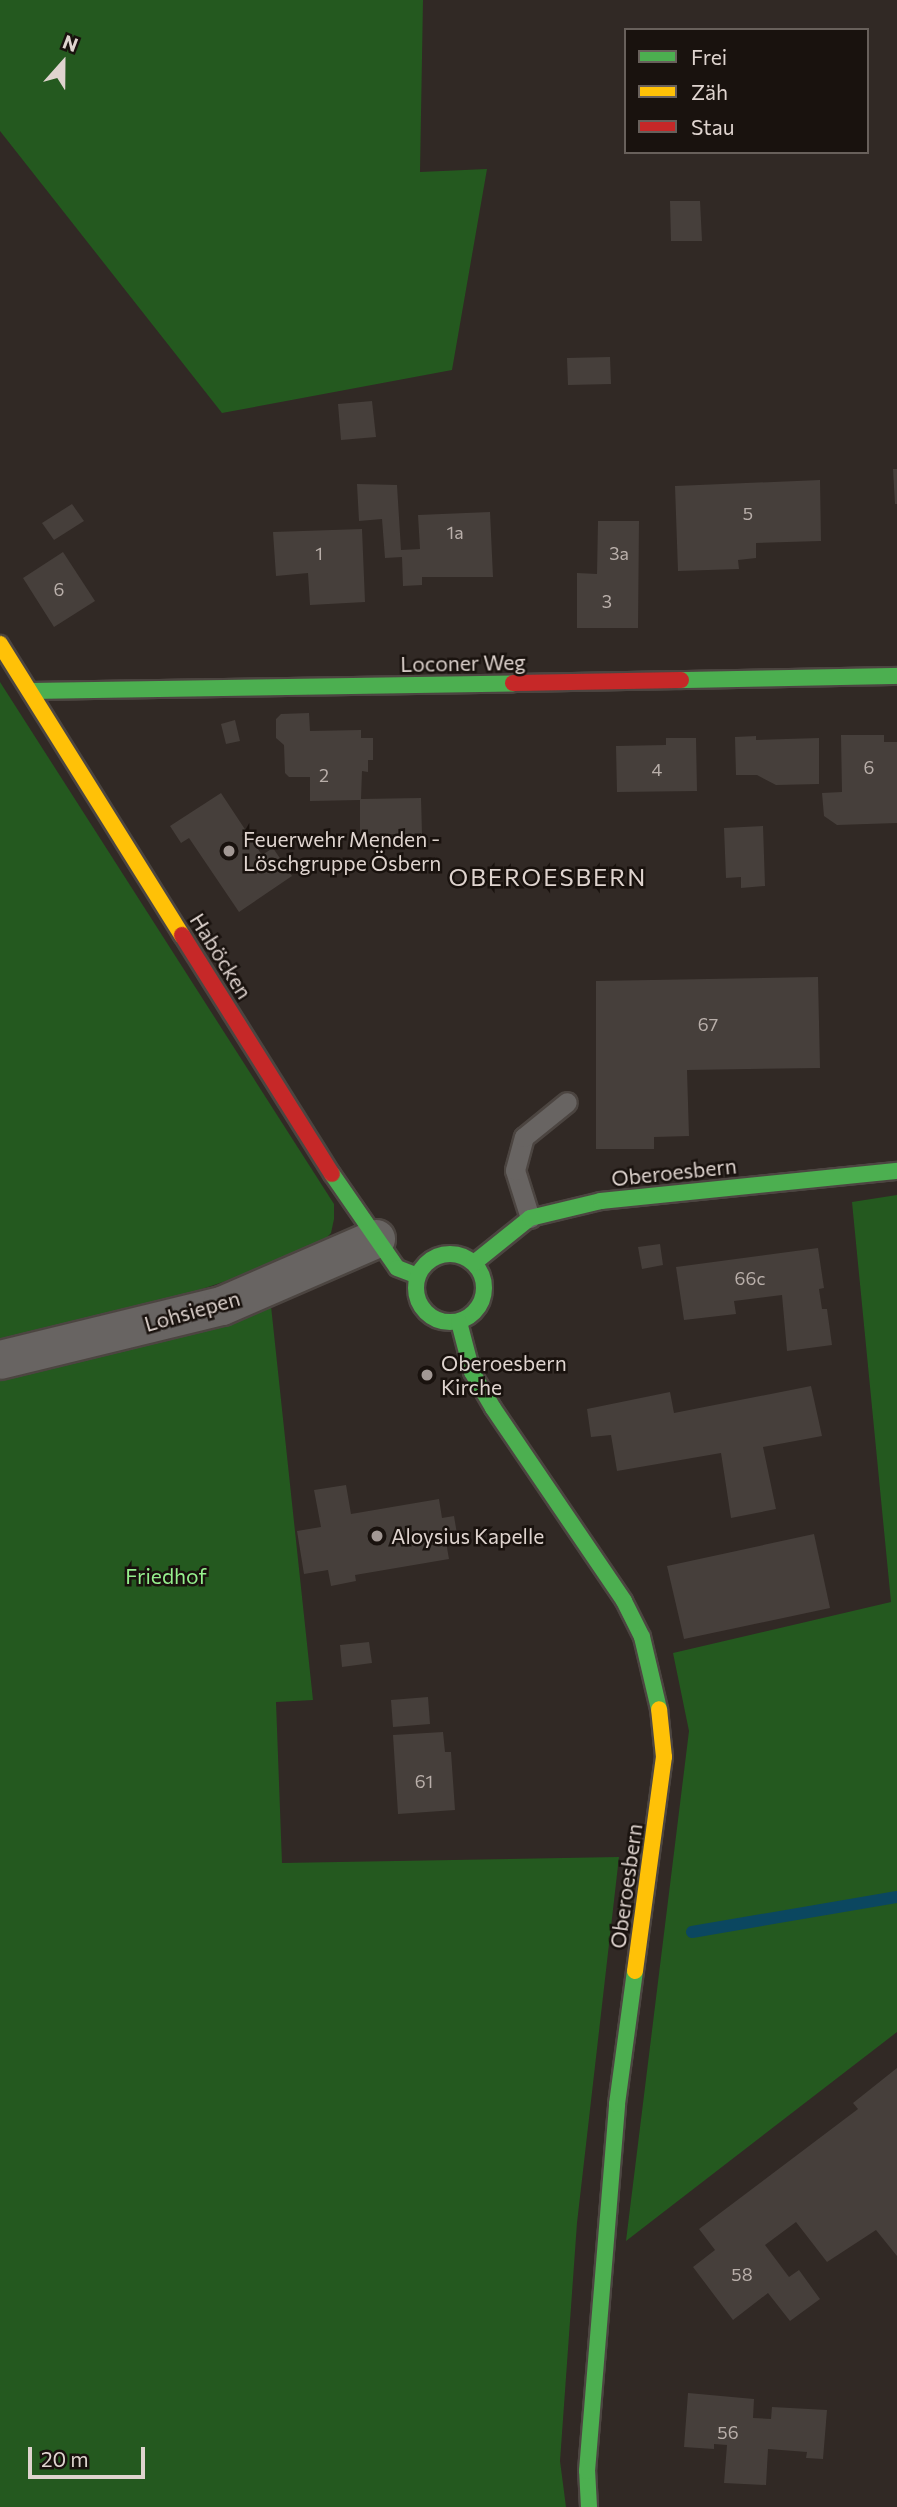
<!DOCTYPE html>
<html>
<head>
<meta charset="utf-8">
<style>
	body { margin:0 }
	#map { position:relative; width:897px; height:2507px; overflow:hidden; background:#312925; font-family:Commissioner,sans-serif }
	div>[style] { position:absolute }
	.green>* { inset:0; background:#24591f }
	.stream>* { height:12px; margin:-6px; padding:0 6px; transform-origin:6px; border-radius:6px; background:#0b4760 }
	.building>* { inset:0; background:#463f3b }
	.roads { filter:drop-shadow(2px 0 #4c4541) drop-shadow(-2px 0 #4c4541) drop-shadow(0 2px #4c4541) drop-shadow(0 -2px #4c4541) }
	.lane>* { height:19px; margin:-9.5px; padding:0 9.5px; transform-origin:9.5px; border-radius:9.5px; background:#686462 }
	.street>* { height:38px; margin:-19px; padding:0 19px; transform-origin:19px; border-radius:19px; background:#686462 }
	.fast>* { height:16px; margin:-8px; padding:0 8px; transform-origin:8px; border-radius:8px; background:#4caf50 }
	.fast>.ring { margin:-8px; padding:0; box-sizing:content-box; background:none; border:16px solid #4caf50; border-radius:50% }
	.slow>* { height:16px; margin:-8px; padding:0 8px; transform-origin:8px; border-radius:8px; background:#ffc107 }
	.jam>* { height:16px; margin:-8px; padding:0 8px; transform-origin:8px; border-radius:8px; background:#c62828 }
	.dots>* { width:19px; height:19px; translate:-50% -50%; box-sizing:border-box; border:4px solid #19120e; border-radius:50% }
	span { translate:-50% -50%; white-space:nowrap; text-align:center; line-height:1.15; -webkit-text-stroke:5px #19120e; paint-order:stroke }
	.number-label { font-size:18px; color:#b9afaa }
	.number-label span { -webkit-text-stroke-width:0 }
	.street-label { font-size:21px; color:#dfd4cf }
	.poi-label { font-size:21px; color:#dfd4cf }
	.left { translate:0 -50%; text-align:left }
	.park-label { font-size:21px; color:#95f08d }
	.quarter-label { font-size:24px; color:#dfd4cf; letter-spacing:2px }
	.legend { position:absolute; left:624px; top:28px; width:245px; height:126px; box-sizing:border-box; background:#19120e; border:2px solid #68605b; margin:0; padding:9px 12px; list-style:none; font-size:21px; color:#dfd4cf }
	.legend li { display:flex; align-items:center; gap:14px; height:35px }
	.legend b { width:35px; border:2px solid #68605b }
	.north { position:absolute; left:28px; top:28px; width:70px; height:70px; -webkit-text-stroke:5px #19120e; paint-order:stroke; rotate:21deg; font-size:19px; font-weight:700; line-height:28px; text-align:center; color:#dfd4cf }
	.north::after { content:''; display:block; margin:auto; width:24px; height:32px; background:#dfd4cf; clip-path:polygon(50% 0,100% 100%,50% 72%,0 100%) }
	.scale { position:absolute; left:28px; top:2447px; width:117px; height:32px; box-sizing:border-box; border:4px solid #dfd4cf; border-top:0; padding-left:9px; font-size:21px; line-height:24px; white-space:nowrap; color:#dfd4cf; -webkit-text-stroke:5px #19120e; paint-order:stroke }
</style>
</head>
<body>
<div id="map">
	<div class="green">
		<i style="clip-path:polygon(0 0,423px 0,420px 172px,487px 169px,452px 370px,222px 413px,0 131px)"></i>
		<i style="clip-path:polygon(0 682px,334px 1204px,334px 1219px,331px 1233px,313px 1252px,181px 1296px,0 1343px)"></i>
		<i style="clip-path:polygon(897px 1195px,897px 2032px,626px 2241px,689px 1731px,673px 1653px,891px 1602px,852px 1202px)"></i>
		<i style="clip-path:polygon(271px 1306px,313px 1700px,276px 1702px,282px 1863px,619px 1857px,577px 2223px,560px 2461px,566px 2507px,0 2507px,0 1373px)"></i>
	</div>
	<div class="stream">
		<i style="left:692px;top:1932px;width:208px;rotate:-9.7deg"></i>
	</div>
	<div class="building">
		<i style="clip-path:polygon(670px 201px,700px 201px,702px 241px,671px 241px)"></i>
		<i style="clip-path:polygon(610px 357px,611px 384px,568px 385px,567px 358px)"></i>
		<i style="clip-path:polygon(372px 401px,376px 437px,341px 440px,338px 404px)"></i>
		<i style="clip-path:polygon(893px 469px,897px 469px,897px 504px,895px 504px)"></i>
		<i style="clip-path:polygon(820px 480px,821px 541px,756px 543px,756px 558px,738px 560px,739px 569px,678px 571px,675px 486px)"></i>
		<i style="clip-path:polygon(357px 484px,397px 485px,401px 550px,420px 549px,418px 515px,490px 512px,493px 577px,422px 577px,422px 585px,403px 586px,402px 557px,385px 558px,382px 519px,359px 521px)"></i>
		<i style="clip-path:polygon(72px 504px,84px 521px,54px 540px,42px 523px)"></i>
		<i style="clip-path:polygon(598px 521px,639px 521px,638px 628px,577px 628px,577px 573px,597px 574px)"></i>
		<i style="clip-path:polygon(362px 529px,365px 602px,310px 605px,308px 573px,276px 576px,273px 532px)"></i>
		<i style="clip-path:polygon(63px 552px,95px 601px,54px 627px,23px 578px)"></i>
		<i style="clip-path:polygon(309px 713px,310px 731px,361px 730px,361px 738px,373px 738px,373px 760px,368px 760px,368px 772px,362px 771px,361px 799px,421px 798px,422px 834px,360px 834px,360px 800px,310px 801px,310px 777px,289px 777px,285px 773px,284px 745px,276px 738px,276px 719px,281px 714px)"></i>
		<i style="clip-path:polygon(235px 720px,240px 741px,226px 744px,221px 724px)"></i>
		<i style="clip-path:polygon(841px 735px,884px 735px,884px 742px,897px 742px,897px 823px,837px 825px,824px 816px,822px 793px,842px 792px)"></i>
		<i style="clip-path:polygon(756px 736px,756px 740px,819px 738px,819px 784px,776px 785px,757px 775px,736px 775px,735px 737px)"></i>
		<i style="clip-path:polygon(666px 738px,696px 738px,697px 791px,617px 792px,616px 746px,666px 745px)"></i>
		<i style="clip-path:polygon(221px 793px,262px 855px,273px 848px,292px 876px,239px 912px,189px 838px,181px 843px,170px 826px)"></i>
		<i style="clip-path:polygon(763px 826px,765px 886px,741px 888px,741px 877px,726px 878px,724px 828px)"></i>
		<i style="clip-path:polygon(818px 977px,820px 1068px,687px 1070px,689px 1136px,654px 1137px,654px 1149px,596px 1149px,596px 981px)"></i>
		<i style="clip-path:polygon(660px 1244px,663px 1265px,642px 1269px,638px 1247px)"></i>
		<i style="clip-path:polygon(818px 1248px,824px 1288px,819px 1289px,822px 1309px,827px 1309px,832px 1345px,787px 1351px,782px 1295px,734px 1301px,736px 1314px,684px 1320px,676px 1267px)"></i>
		<i style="clip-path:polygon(811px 1386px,822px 1436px,763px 1447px,776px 1509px,731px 1518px,721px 1453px,617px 1471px,611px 1435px,591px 1437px,587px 1409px,670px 1392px,674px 1413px)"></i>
		<i style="clip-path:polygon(346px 1485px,351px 1514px,439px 1499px,442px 1518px,454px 1516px,458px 1540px,446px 1542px,449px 1559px,355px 1575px,356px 1581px,331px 1586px,328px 1570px,304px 1574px,297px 1531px,321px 1527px,314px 1490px)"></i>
		<i style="clip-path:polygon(814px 1534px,830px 1608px,684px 1639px,667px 1566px)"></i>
		<i style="clip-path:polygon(369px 1642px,372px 1663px,342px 1667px,340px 1645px)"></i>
		<i style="clip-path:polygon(428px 1697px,430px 1724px,393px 1727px,391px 1700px)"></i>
		<i style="clip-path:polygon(443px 1732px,445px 1752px,451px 1752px,455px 1810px,398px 1814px,393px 1735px)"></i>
		<i style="clip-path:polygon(897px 2068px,897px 2256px,876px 2230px,827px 2262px,796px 2222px,765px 2245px,789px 2277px,799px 2270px,820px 2299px,790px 2321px,768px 2293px,733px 2320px,693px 2267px,715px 2250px,699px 2229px,858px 2109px,853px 2103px)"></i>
		<i style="clip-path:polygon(688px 2393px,754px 2399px,753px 2418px,771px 2419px,772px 2407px,827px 2410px,823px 2459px,806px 2458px,807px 2452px,768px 2449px,766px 2485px,724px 2483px,727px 2445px,714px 2444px,714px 2449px,684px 2447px)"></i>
	</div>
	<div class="roads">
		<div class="lane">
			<i style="left:530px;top:1218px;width:50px;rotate:-107.4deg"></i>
			<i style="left:515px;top:1170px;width:34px;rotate:-75deg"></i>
			<i style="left:524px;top:1137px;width:55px;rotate:-39.1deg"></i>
		</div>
		<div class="street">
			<i style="left:0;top:1360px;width:228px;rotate:-13.7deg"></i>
			<i style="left:222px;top:1306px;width:168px;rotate:-23.5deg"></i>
		</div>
		<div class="fast">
			<i style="left:681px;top:680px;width:216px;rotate:-1.1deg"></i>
			<i style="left:30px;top:691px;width:483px;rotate:-0.9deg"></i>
			<i style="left:332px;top:1174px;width:114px;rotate:55.3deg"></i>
			<i style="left:397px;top:1268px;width:22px;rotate:21deg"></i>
			<i class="ring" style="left:416px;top:1254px;width:52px;height:52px"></i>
			<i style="left:474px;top:1263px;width:72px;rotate:-38.8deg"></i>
			<i style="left:530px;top:1218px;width:73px;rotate:-13.5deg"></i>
			<i style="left:601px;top:1201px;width:298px;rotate:-5.8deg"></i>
			<i style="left:459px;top:1322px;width:52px;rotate:75.4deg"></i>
			<i style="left:472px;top:1372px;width:42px;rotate:59.7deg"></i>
			<i style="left:493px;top:1408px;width:233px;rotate:55.8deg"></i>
			<i style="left:624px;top:1601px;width:40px;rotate:63.4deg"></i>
			<i style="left:642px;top:1637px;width:74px;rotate:76.7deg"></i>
			<i style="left:589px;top:2507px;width:36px;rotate:-93deg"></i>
			<i style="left:587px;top:2471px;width:368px;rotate:-85.3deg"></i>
			<i style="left:617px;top:2104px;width:134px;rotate:-82.3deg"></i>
		</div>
		<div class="slow">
			<i style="left:0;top:644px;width:343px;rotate:58deg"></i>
			<i style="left:635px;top:1971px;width:216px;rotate:-82.3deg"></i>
			<i style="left:664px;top:1757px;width:48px;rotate:-95.9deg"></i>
		</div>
		<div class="jam">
			<i style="left:513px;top:683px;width:168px;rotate:-1deg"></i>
			<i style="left:182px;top:935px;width:282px;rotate:57.9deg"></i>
		</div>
	</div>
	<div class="dots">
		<i style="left:229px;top:851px;background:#a29894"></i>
		<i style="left:427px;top:1375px;background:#a29894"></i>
		<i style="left:377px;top:1536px;background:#a29894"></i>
	</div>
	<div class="number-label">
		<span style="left:748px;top:513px">5</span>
		<span style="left:455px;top:532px">1a</span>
		<span style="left:319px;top:553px">1</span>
		<span style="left:619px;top:553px">3a</span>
		<span style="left:59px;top:589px">6</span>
		<span style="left:607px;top:601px">3</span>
		<span style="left:869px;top:767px">6</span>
		<span style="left:657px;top:769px">4</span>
		<span style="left:324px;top:775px">2</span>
		<span style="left:708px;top:1024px">67</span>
		<span style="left:750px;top:1278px">66c</span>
		<span style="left:424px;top:1781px">61</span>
		<span style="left:742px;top:2274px">58</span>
		<span style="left:728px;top:2432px">56</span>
	</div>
	<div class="street-label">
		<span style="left:463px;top:663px;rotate:-1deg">Loconer Weg</span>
		<span style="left:221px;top:956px;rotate:58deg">Haböcken</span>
		<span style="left:674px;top:1172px;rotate:-6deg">Oberoesbern</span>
		<span style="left:192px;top:1311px;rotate:-16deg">Lohsiepen</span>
		<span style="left:626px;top:1886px;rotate:-82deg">Oberoesbern</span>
	</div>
	<div class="poi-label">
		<span class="left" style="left:243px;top:851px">Feuerwehr Menden -<br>Löschgruppe Ösbern</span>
		<span class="left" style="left:441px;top:1375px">Oberoesbern<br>Kirche</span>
		<span class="left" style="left:391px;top:1536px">Aloysius Kapelle</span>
	</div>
	<div class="park-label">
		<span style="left:166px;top:1576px">Friedhof</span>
	</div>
	<div class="quarter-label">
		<span style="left:548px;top:877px">OBEROESBERN</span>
	</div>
	<ul class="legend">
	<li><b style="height:9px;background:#4caf50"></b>Frei</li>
	<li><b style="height:9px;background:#ffc107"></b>Zäh</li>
	<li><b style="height:9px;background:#c62828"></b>Stau</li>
	</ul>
	<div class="north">N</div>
	<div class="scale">20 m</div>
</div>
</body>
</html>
